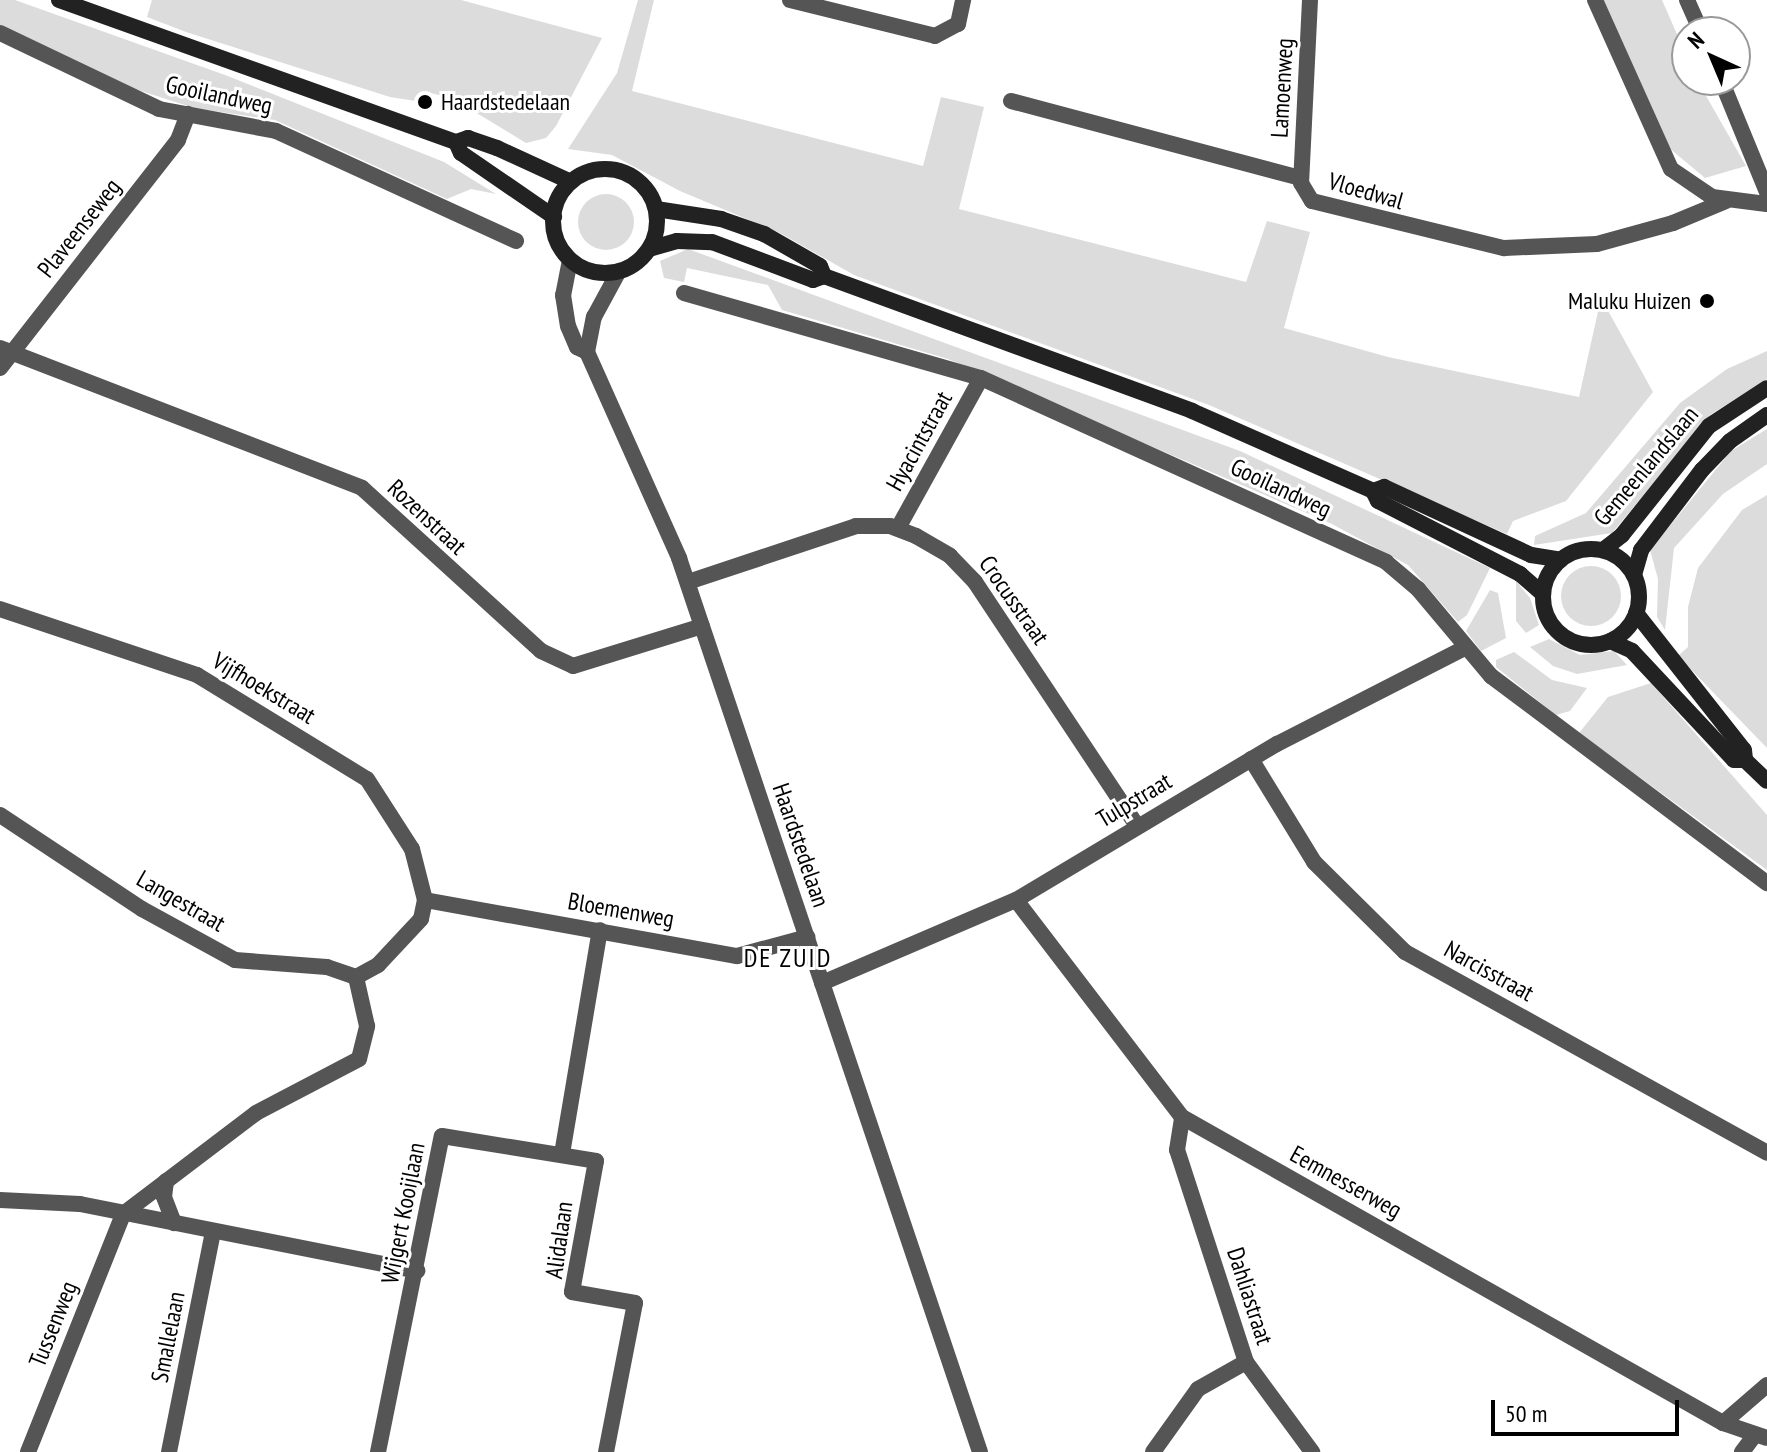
<!DOCTYPE html>
<html>
<head>
<meta charset="utf-8">
<style>
	body { margin:0 }
	#map { position:relative; width:1767px; height:1452px; overflow:hidden; background:#fff; font-family:"PT Sans Narrow",sans-serif }
	div>[style] { position:absolute }
	.green>* { inset:0; background:#dcdcdc }
	.round { border-radius:50% }
	.street>* { height:16px; margin:-8px; padding:0 8px; transform-origin:8px; border-radius:8px; background:#555 }
	.secondary>* { height:16px; margin:-8px; padding:0 8px; transform-origin:8px; border-radius:8px; background:#222 }
	.secondary>.ring { margin:-8px; padding:0; box-sizing:content-box; background:none; border:16px solid #222; border-radius:50% }
	.dots>* { width:22px; height:22px; translate:-50% -50%; box-sizing:border-box; border:4px solid #fff; border-radius:50% }
	span { translate:-50% -50%; white-space:nowrap; text-align:center; line-height:1.15; -webkit-text-stroke:6px #fff; paint-order:stroke }
	.street-label { font-size:24px; color:#000 }
	.poi-label { font-size:24px; color:#000 }
	.left { translate:0 -50%; text-align:left }
	.right { translate:-100% -50%; text-align:right }
	.neighbourhood-label { font-size:26px; color:#000; letter-spacing:2px }
	.north { position:absolute; left:1671px; top:16px; width:80px; height:80px; box-sizing:border-box; background:#fff; border:2px solid #999; border-radius:50%; rotate:316deg; font-size:22px; font-weight:700; line-height:32px; text-align:center; color:#000 }
	.north::after { content:''; display:block; margin:auto; width:28px; height:36px; background:#000; clip-path:polygon(50% 0,100% 100%,50% 72%,0 100%) }
	.scale { position:absolute; left:1491px; top:1400px; width:188px; height:36px; box-sizing:border-box; border:4px solid #000; border-top:0; padding-left:10px; font-size:24px; line-height:28px; white-space:nowrap; color:#000; -webkit-text-stroke:6px #fff; paint-order:stroke }
</style>
</head>
<body>
<div id="map">
	<div class="green">
		<i style="clip-path:polygon(0 0,15px 0,225px 75px,444px 162px,496px 194px,471px 189px,447px 199px,275px 120px,194px 108px,107px 80px,0 27px)"></i>
		<i style="clip-path:polygon(152px 0,461px 0,602px 38px,556px 126px,546px 138px,526px 143px,475px 112px,477px 104px,426px 92px,422px 102px,390px 97px,186px 32px,147px 17px)"></i>
		<i style="clip-path:polygon(638px 0,654px 0,632px 91px,923px 166px,941px 97px,984px 107px,959px 209px,1246px 282px,1267px 221px,1310px 232px,1284px 328px,1388px 357px,1579px 397px,1601px 298px,1653px 392px,1566px 501px,1513px 521px,1507px 534px,1209px 405px,854px 275px,780px 233px,680px 191px,612px 155px,568px 149px,617px 73px)"></i>
		<i style="clip-path:polygon(1603px 0,1662px 0,1687px 57px,1687px 80px,1697px 80px,1746px 166px,1705px 178px,1668px 147px)"></i>
		<i class="round" style="left:578px;top:194px;width:56px;height:56px"></i>
		<i style="clip-path:polygon(688px 249px,1240px 451px,1490px 568px,1467px 615px,1458px 622px,1408px 565px,1330px 523px,948px 359px,782px 310px,768px 285px,687px 268px,684px 282px,664px 278px,660px 261px)"></i>
		<i style="clip-path:polygon(1767px 351px,1767px 379px,1710px 415px,1612px 533px,1534px 545px,1535px 536px,1586px 513px,1680px 403px,1727px 369px)"></i>
		<i style="clip-path:polygon(1767px 429px,1767px 464px,1723px 494px,1674px 548px,1665px 630px,1657px 617px,1658px 579px,1650px 550px,1731px 451px)"></i>
		<i style="clip-path:polygon(1767px 495px,1767px 748px,1678px 656px,1688px 647px,1688px 607px,1698px 568px,1742px 510px)"></i>
		<i class="round" style="left:1561px;top:566px;width:60px;height:60px"></i>
		<i style="clip-path:polygon(1516px 581px,1530px 598px,1539px 625px,1526px 633px,1516px 621px)"></i>
		<i style="clip-path:polygon(1490px 590px,1498px 593px,1506px 638px,1481px 651px,1466px 631px)"></i>
		<i style="clip-path:polygon(1549px 639px,1580px 655px,1614px 651px,1627px 665px,1577px 674px,1553px 666px,1530px 647px)"></i>
		<i style="clip-path:polygon(1514px 652px,1552px 680px,1587px 688px,1570px 711px,1556px 715px,1496px 667px,1496px 660px)"></i>
		<i style="clip-path:polygon(1651px 683px,1767px 815px,1767px 870px,1579px 733px,1608px 697px)"></i>
	</div>
	<div class="street">
		<i style="left:790px;top:0;width:149px;rotate:13.9deg"></i>
		<i style="left:935px;top:36px;width:26px;rotate:-28deg"></i>
		<i style="left:958px;top:24px;width:25px;rotate:-78deg"></i>
		<i style="left:1310px;top:0;width:183px;rotate:92.8deg"></i>
		<i style="left:1301px;top:183px;width:21px;rotate:59deg"></i>
		<i style="left:1312px;top:201px;width:198px;rotate:13.8deg"></i>
		<i style="left:1504px;top:248px;width:93px;rotate:-2.5deg"></i>
		<i style="left:1597px;top:244px;width:79px;rotate:-15.4deg"></i>
		<i style="left:1673px;top:223px;width:57px;rotate:-22.5deg"></i>
		<i style="left:1595px;top:0;width:185px;rotate:65.8deg"></i>
		<i style="left:1671px;top:169px;width:50px;rotate:34.3deg"></i>
		<i style="left:1712px;top:197px;width:55px;rotate:7.3deg"></i>
		<i style="left:1687px;top:0;width:35px;rotate:66deg"></i>
		<i style="left:0;top:33px;width:176px;rotate:25.5deg"></i>
		<i style="left:159px;top:109px;width:119px;rotate:10.6deg"></i>
		<i style="left:276px;top:131px;width:264px;rotate:24.6deg"></i>
		<i style="left:1721px;top:80px;width:121px;rotate:67.7deg"></i>
		<i style="left:1011px;top:101px;width:300px;rotate:14.9deg"></i>
		<i style="left:570px;top:260px;width:36px;rotate:101deg"></i>
		<i style="left:563px;top:295px;width:31px;rotate:81deg"></i>
		<i style="left:568px;top:326px;width:23px;rotate:67deg"></i>
		<i style="left:577px;top:347px;width:11px;rotate:27deg"></i>
		<i style="left:587px;top:352px;width:226px;rotate:65.9deg"></i>
		<i style="left:679px;top:558px;width:943px;rotate:71.39deg"></i>
		<i style="left:684px;top:293px;width:309px;rotate:16deg"></i>
		<i style="left:981px;top:378px;width:445px;rotate:24.4deg"></i>
		<i style="left:1386px;top:562px;width:42px;rotate:40.2deg"></i>
		<i style="left:1418px;top:589px;width:114px;rotate:50deg"></i>
		<i style="left:1491px;top:676px;width:345px;rotate:36.9deg"></i>
		<i style="left:0;top:348px;width:388px;rotate:21.1deg"></i>
		<i style="left:362px;top:488px;width:242px;rotate:42.3deg"></i>
		<i style="left:541px;top:651px;width:35px;rotate:25deg"></i>
		<i style="left:573px;top:666px;width:135px;rotate:-17.2deg"></i>
		<i style="left:587px;top:352px;width:36px;rotate:-79deg"></i>
		<i style="left:594px;top:317px;width:52px;rotate:-61.5deg"></i>
		<i style="left:0;top:368px;width:289px;rotate:-52deg"></i>
		<i style="left:178px;top:140px;width:28px;rotate:-69deg"></i>
		<i style="left:898px;top:528px;width:171px;rotate:-61deg"></i>
		<i style="left:688px;top:582px;width:177px;rotate:-18.4deg"></i>
		<i style="left:856px;top:526px;width:34px"></i>
		<i style="left:890px;top:526px;width:28px;rotate:21deg"></i>
		<i style="left:916px;top:536px;width:39px;rotate:30deg"></i>
		<i style="left:950px;top:556px;width:36px;rotate:46deg"></i>
		<i style="left:975px;top:582px;width:293px;rotate:56.4deg"></i>
		<i style="left:0;top:609px;width:208px;rotate:18.5deg"></i>
		<i style="left:197px;top:675px;width:199px;rotate:31.5deg"></i>
		<i style="left:367px;top:779px;width:83px;rotate:57.3deg"></i>
		<i style="left:412px;top:849px;width:53px;rotate:75.7deg"></i>
		<i style="left:425px;top:900px;width:19px;rotate:102deg"></i>
		<i style="left:421px;top:919px;width:63px;rotate:133.1deg"></i>
		<i style="left:378px;top:965px;width:25px;rotate:151deg"></i>
		<i style="left:1251px;top:759px;width:121px;rotate:58.5deg"></i>
		<i style="left:1314px;top:862px;width:128px;rotate:44.7deg"></i>
		<i style="left:1405px;top:952px;width:414px;rotate:29deg"></i>
		<i style="left:0;top:815px;width:170px;rotate:33.5deg"></i>
		<i style="left:142px;top:909px;width:106px;rotate:28.7deg"></i>
		<i style="left:235px;top:960px;width:92px;rotate:4.4deg"></i>
		<i style="left:327px;top:967px;width:31px;rotate:19deg"></i>
		<i style="left:425px;top:900px;width:317px;rotate:10.2deg"></i>
		<i style="left:737px;top:956px;width:73px;rotate:-15.2deg"></i>
		<i style="left:1016px;top:900px;width:273px;rotate:52.6deg"></i>
		<i style="left:1182px;top:1117px;width:622px;rotate:29.49deg"></i>
		<i style="left:1723px;top:1423px;width:46px;rotate:18.8deg"></i>
		<i style="left:822px;top:983px;width:211px;rotate:-23.2deg"></i>
		<i style="left:1016px;top:900px;width:304px;rotate:-30.9deg"></i>
		<i style="left:1277px;top:744px;width:211px;rotate:-27.1deg"></i>
		<i style="left:562px;top:1154px;width:227px;rotate:-80.4deg"></i>
		<i style="left:166px;top:1181px;width:16px;rotate:97deg"></i>
		<i style="left:164px;top:1197px;width:28px;rotate:69deg"></i>
		<i style="left:0;top:1200px;width:80px;rotate:2.9deg"></i>
		<i style="left:80px;top:1204px;width:344px;rotate:11.2deg"></i>
		<i style="left:123px;top:1214px;width:167px;rotate:-37.2deg"></i>
		<i style="left:256px;top:1113px;width:116px;rotate:-27.7deg"></i>
		<i style="left:359px;top:1059px;width:34px;rotate:-76deg"></i>
		<i style="left:367px;top:1026px;width:50px;rotate:-102.7deg"></i>
		<i style="left:1246px;top:1362px;width:112px;rotate:53.7deg"></i>
		<i style="left:1723px;top:1423px;width:58px;rotate:-40.8deg"></i>
		<i style="left:28px;top:1452px;width:256px;rotate:-68.2deg"></i>
		<i style="left:169px;top:1452px;width:224px;rotate:-78.7deg"></i>
		<i style="left:378px;top:1452px;width:322px;rotate:-78.6deg"></i>
		<i style="left:442px;top:1136px;width:156px;rotate:9.2deg"></i>
		<i style="left:596px;top:1161px;width:133px;rotate:100.4deg"></i>
		<i style="left:572px;top:1292px;width:64px;rotate:9.9deg"></i>
		<i style="left:635px;top:1303px;width:152px;rotate:101deg"></i>
		<i style="left:1153px;top:1452px;width:77px;rotate:-54.5deg"></i>
		<i style="left:1198px;top:1389px;width:55px;rotate:-29.4deg"></i>
		<i style="left:1246px;top:1362px;width:223px;rotate:-108deg"></i>
		<i style="left:1177px;top:1150px;width:33px;rotate:-81deg"></i>
		<i style="left:1742px;top:1452px;width:20px;rotate:-53deg"></i>
	</div>
	<div class="secondary">
		<i style="left:59px;top:0;width:422px;rotate:19.7deg"></i>
		<i style="left:456px;top:142px;width:13px;rotate:-18deg"></i>
		<i style="left:468px;top:138px;width:31px;rotate:19deg"></i>
		<i style="left:497px;top:148px;width:81px;rotate:24.7deg"></i>
		<i style="left:456px;top:142px;width:12px;rotate:66deg"></i>
		<i style="left:461px;top:153px;width:113px;rotate:34.5deg"></i>
		<i class="ring" style="left:553px;top:169px;width:88px;height:88px"></i>
		<i style="left:656px;top:209px;width:66px;rotate:8.7deg"></i>
		<i style="left:721px;top:219px;width:46px;rotate:19.2deg"></i>
		<i style="left:764px;top:234px;width:64px;rotate:29.7deg"></i>
		<i style="left:820px;top:266px;width:11px;rotate:68deg"></i>
		<i style="left:649px;top:249px;width:29px;rotate:-16deg"></i>
		<i style="left:677px;top:241px;width:35px;rotate:2deg"></i>
		<i style="left:712px;top:242px;width:108px;rotate:20.6deg"></i>
		<i style="left:813px;top:280px;width:12px;rotate:-20deg"></i>
		<i style="left:824px;top:276px;width:392px;rotate:20.1deg"></i>
		<i style="left:1192px;top:411px;width:198px;rotate:23.8deg"></i>
		<i style="left:1373px;top:491px;width:11px;rotate:63deg"></i>
		<i style="left:1378px;top:501px;width:160px;rotate:27.2deg"></i>
		<i style="left:1520px;top:574px;width:30px;rotate:41deg"></i>
		<i style="left:1373px;top:491px;width:12px;rotate:-20deg"></i>
		<i style="left:1384px;top:487px;width:162px;rotate:24.8deg"></i>
		<i style="left:1531px;top:555px;width:30px;rotate:9deg"></i>
		<i class="ring" style="left:1543px;top:549px;width:80px;height:80px"></i>
		<i style="left:1603px;top:550px;width:24px;rotate:-38deg"></i>
		<i style="left:1622px;top:535px;width:139px;rotate:-51.4deg"></i>
		<i style="left:1709px;top:426px;width:69px;rotate:-33.2deg"></i>
		<i style="left:1634px;top:575px;width:26px;rotate:-74deg"></i>
		<i style="left:1641px;top:550px;width:101px;rotate:-52.7deg"></i>
		<i style="left:1702px;top:470px;width:40px;rotate:-46deg"></i>
		<i style="left:1730px;top:441px;width:45px;rotate:-35.1deg"></i>
		<i style="left:1636px;top:613px;width:174px;rotate:51.8deg"></i>
		<i style="left:1744px;top:750px;width:10px;rotate:84deg"></i>
		<i style="left:1745px;top:760px;width:30px;rotate:44deg"></i>
		<i style="left:1610px;top:641px;width:24px;rotate:24deg"></i>
		<i style="left:1632px;top:651px;width:149px;rotate:46.9deg"></i>
		<i style="left:1734px;top:760px;width:11px"></i>
	</div>
	<div class="dots">
		<i style="left:425px;top:102px;background:#000"></i>
		<i style="left:1707px;top:301px;background:#000"></i>
	</div>
	<div class="street-label">
		<span style="left:1282px;top:88px;rotate:-87deg">Lamoenweg</span>
		<span style="left:219px;top:95px;rotate:12deg">Gooilandweg</span>
		<span style="left:1366px;top:191px;rotate:16deg">Vloedwal</span>
		<span style="left:79px;top:228px;rotate:-52deg">Plaveenseweg</span>
		<span style="left:919px;top:441px;rotate:-61deg">Hyacintstraat</span>
		<span style="left:1646px;top:466px;rotate:-50deg">Gemeenlandslaan</span>
		<span style="left:1281px;top:488px;rotate:25deg">Gooilandweg</span>
		<span style="left:427px;top:517px;rotate:43deg">Rozenstraat</span>
		<span style="left:1014px;top:600px;rotate:55deg">Crocusstraat</span>
		<span style="left:264px;top:688px;rotate:31deg">Vijfhoekstraat</span>
		<span style="left:1134px;top:800px;rotate:-31deg">Tulpstraat</span>
		<span style="left:801px;top:845px;rotate:71deg">Haardstedelaan</span>
		<span style="left:181px;top:901px;rotate:30deg">Langestraat</span>
		<span style="left:621px;top:910px;rotate:10deg">Bloemenweg</span>
		<span style="left:1489px;top:971px;rotate:29deg">Narcisstraat</span>
		<span style="left:1346px;top:1182px;rotate:29deg">Eemnesserweg</span>
		<span style="left:403px;top:1213px;rotate:-79deg">Wijgert Kooijlaan</span>
		<span style="left:559px;top:1240px;rotate:-82deg">Alidalaan</span>
		<span style="left:1250px;top:1296px;rotate:72deg">Dahliastraat</span>
		<span style="left:53px;top:1324px;rotate:-68deg">Tussenweg</span>
		<span style="left:168px;top:1337px;rotate:-79deg">Smallelaan</span>
	</div>
	<div class="poi-label">
		<span class="left" style="left:441px;top:102px">Haardstedelaan</span>
		<span class="right" style="left:1691px;top:301px">Maluku Huizen</span>
	</div>
	<div class="neighbourhood-label">
		<span style="left:788px;top:958px">DE ZUID</span>
	</div>
	<div class="north">N</div>
	<div class="scale">50 m</div>
</div>
</body>
</html>
